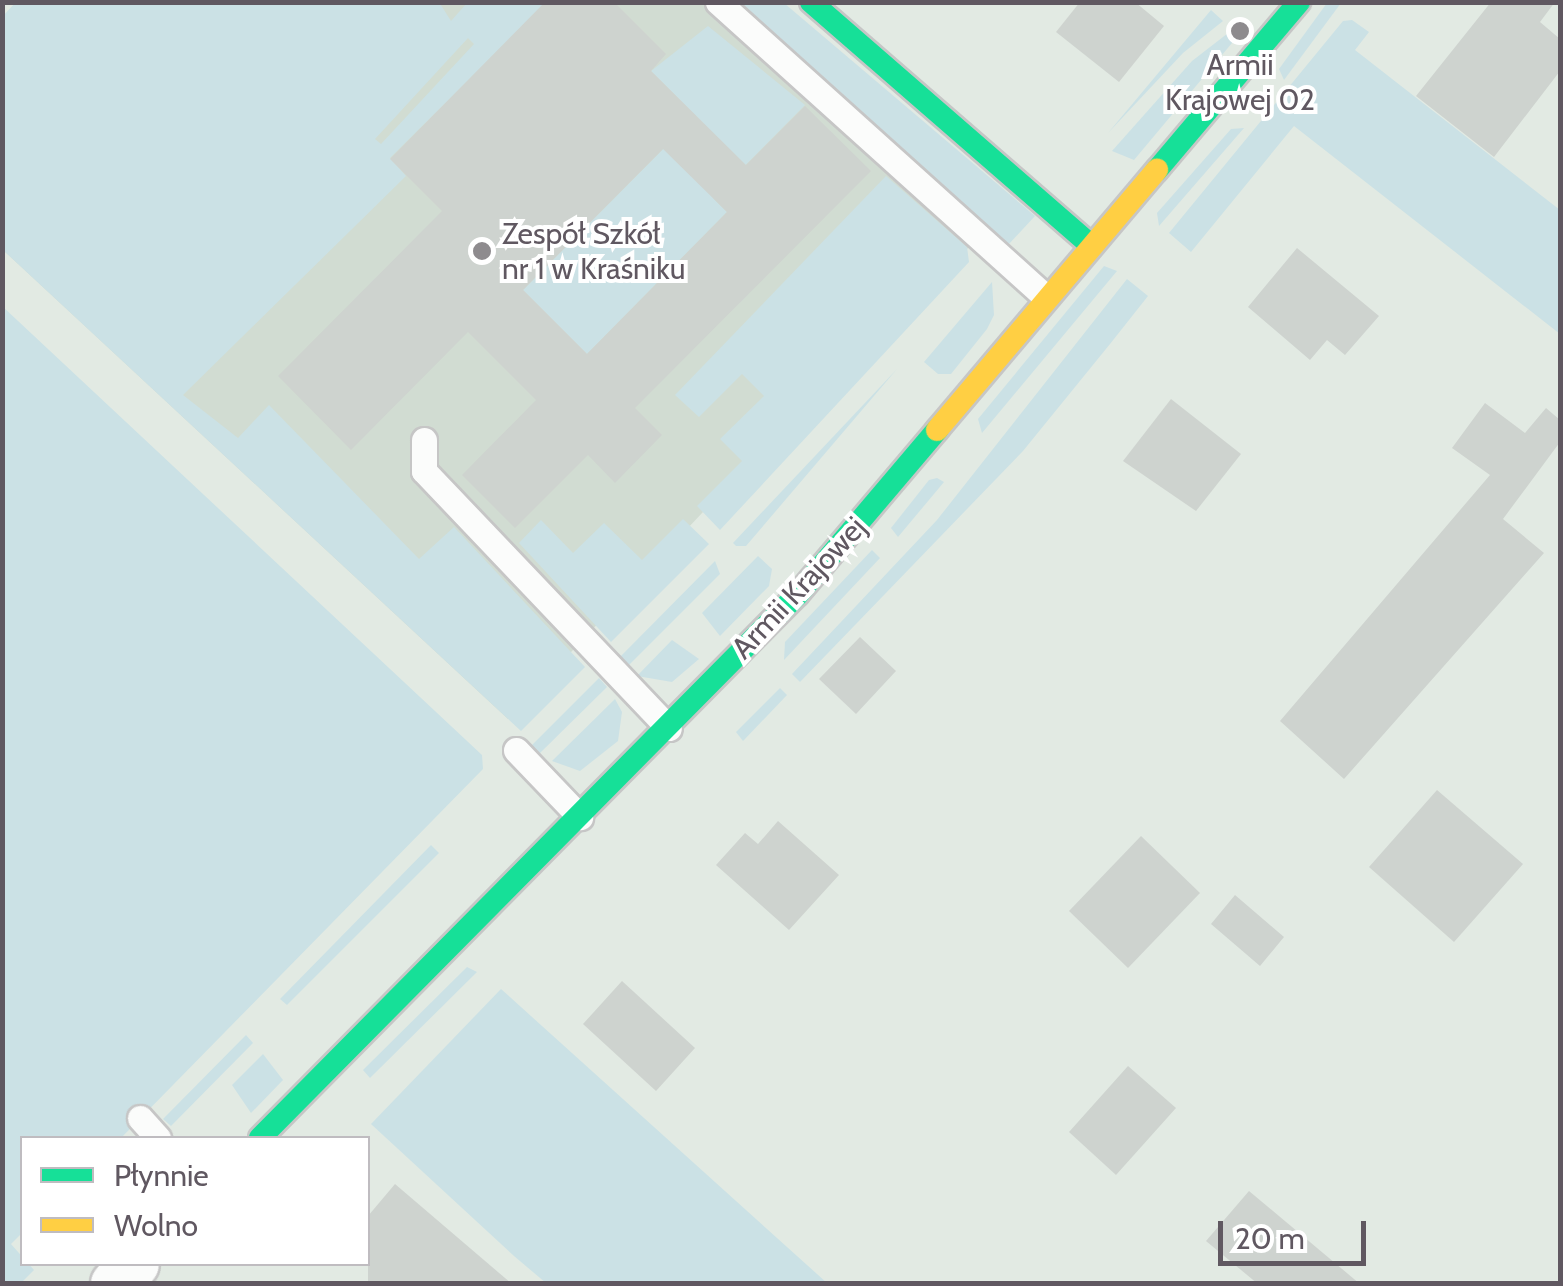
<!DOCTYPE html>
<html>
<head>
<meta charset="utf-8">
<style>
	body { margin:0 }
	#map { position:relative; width:1563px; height:1286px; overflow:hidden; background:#e2eae3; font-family:Cabin,sans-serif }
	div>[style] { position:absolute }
	.education>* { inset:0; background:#d1dcd2 }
	.green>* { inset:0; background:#cbe1e5 }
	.building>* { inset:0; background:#ced3cf }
	.roads { filter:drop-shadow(2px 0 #c6c6c6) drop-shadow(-2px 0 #c6c6c6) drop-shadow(0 2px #c6c6c6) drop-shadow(0 -2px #c6c6c6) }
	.lane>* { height:25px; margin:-12.5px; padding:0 12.5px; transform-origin:12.5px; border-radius:12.5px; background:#fbfcfb }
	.street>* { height:48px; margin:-24px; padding:0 24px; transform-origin:24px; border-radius:24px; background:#fbfcfb }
	.fast>* { height:22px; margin:-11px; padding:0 11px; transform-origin:11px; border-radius:11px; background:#16e098 }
	.slow>* { height:22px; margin:-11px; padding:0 11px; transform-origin:11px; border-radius:11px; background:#ffcf43 }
	.dots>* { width:28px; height:28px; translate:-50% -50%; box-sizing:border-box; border:5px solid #fff; border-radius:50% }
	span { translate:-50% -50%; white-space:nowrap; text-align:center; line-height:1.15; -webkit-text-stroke:8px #fff; paint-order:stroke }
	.poi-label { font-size:30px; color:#605861 }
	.left { translate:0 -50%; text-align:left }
	.street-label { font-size:30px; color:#605861 }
	.frame { position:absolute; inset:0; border:5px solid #605861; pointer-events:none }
	.legend { position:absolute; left:20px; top:1136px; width:350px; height:130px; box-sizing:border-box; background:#fff; border:2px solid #bfbcc0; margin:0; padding:12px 18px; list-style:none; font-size:30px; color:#605861 }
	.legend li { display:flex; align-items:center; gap:20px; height:50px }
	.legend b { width:50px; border:2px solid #bfbcc0 }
	.scale { position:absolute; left:1218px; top:1221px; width:148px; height:45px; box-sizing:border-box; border:5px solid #605861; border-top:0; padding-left:12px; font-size:30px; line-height:35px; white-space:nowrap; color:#605861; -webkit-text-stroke:8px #fff; paint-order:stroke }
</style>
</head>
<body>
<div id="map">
	<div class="education">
		<i style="clip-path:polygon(42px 3px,751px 3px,982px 234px,703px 512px,508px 719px,3px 250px,2px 44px)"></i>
	</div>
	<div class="green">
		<i style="clip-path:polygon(evenodd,16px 2px,439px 2px,451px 21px,467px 3px,546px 3px,390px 158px,406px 176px,183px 395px,238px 438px,269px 405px,419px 559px,454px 527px,585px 667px,521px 731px,3px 250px,2px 17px,16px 2px,468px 38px,474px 44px,381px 144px,375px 139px,468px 38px)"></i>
		<i style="clip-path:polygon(729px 3px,784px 3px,1035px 216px,1008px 245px)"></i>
		<i style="clip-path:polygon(1327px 3px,1341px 3px,1284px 80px,1279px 69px)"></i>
		<i style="clip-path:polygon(1211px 10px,1223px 21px,1183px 53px,1108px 133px)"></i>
		<i style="clip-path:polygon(1352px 20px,1369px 32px,1355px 50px,1560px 210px,1560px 334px,1294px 126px,1191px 252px,1169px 233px,1343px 21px)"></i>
		<i style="clip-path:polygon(708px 26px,805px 105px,713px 198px,727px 212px,587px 354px,523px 290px,696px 116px,651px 71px)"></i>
		<i style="clip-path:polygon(1232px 30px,1237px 37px,1134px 160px,1112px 151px,1192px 61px)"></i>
		<i style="clip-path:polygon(1244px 128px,1159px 226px,1157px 213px,1231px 129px)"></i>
		<i style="clip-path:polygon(886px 176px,967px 247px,969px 262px,720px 530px,697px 506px,742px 461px,720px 439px,764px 396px,742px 374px,699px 417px,675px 395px)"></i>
		<i style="clip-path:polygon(1104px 266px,1117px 271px,982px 433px,978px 419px)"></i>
		<i style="clip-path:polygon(1127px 279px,1148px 296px,1110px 344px,1023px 451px,800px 682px,792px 674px,937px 520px)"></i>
		<i style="clip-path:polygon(992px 282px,994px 315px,987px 329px,951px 374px,938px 374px,924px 362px)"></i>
		<i style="clip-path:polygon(2px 306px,482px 755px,483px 769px,121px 1138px,22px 1138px,22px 1233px,11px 1244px,34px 1270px,20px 1284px,2px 1283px)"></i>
		<i style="clip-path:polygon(897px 369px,746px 546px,736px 546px,733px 543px)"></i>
		<i style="clip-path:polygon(937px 478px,944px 482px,898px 537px,891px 528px,929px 480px)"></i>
		<i style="clip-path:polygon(683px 519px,709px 544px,611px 642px,519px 543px,541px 520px,573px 553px,604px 523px,642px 560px)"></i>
		<i style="clip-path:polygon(872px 550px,880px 558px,784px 660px,785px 642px)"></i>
		<i style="clip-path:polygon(758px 556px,772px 569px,769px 586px,720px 636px,702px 613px)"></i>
		<i style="clip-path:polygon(715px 561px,720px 574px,625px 669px,617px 660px)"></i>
		<i style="clip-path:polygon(672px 640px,699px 659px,672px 682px,637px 676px)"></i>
		<i style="clip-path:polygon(599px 678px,607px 687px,539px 754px,531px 746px)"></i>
		<i style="clip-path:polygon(780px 688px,787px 695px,743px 741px,736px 732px)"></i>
		<i style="clip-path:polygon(615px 699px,622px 712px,618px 741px,580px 771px,552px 761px)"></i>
		<i style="clip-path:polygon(431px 845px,439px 853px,287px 1005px,280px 999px)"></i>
		<i style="clip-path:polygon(467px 967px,477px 972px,370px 1078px,363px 1070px)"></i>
		<i style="clip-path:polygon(501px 989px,827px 1283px,546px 1283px,514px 1256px,371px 1124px)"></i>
		<i style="clip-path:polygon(246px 1035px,253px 1043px,171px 1126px,163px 1119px)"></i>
		<i style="clip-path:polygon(263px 1054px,283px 1080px,251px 1113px,232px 1085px)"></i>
	</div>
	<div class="building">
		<i style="clip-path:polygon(evenodd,545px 2px,614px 2px,666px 54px,651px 71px,746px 165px,805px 106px,871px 171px,635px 408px,662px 435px,615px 483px,588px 455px,515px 528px,462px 475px,536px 400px,468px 332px,351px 450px,278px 376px,442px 211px,390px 159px,545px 2px,663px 149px,727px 212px,587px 354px,523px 290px,663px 149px)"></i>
		<i style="clip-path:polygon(1080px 2px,1135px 2px,1164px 26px,1119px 82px,1056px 32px)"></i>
		<i style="clip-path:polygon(1491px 2px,1555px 2px,1540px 22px,1560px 39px,1560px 71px,1494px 157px,1416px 96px)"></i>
		<i style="clip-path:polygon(1297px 248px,1379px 316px,1345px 355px,1327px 340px,1310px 360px,1248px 307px)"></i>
		<i style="clip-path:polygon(1171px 399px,1241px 454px,1196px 511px,1123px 461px)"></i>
		<i style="clip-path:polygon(1485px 403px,1525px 433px,1546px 408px,1560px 420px,1560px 442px,1503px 519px,1544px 553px,1344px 779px,1280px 721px,1490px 475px,1452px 448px)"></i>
		<i style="clip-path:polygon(860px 637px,896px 671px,856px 714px,819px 679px)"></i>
		<i style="clip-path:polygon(1437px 790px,1523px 864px,1454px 942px,1369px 867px)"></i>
		<i style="clip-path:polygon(778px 821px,839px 875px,789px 930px,716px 865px,745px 833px,758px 844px)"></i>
		<i style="clip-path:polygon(1141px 836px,1200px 893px,1128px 968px,1069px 911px)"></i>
		<i style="clip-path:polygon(1235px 895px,1284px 937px,1260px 966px,1211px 924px)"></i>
		<i style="clip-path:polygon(622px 981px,695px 1048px,656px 1091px,583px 1024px)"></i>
		<i style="clip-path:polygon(1128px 1066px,1176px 1108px,1116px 1175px,1069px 1132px)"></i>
		<i style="clip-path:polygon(395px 1184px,512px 1284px,368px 1284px,368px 1216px)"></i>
		<i style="clip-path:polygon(1249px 1191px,1360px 1284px,1258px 1284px,1206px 1241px)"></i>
	</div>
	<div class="roads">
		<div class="lane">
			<i style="left:718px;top:2px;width:441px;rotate:42deg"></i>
			<i style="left:424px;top:440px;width:31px;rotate:90deg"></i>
			<i style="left:424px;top:471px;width:355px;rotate:46.4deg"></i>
			<i style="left:516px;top:750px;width:93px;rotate:46.3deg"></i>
			<i style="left:140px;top:1118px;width:27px;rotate:48deg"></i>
		</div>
		<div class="street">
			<i style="left:115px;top:1284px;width:28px;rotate:-45deg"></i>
		</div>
		<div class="fast">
			<i style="left:811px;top:2px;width:371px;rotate:41deg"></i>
			<i style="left:1157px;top:170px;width:220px;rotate:-49.8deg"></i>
			<i style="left:260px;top:1138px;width:765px;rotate:-45.32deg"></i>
			<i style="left:798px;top:594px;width:215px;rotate:-49.7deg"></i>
		</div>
		<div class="slow">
			<i style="left:937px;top:430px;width:341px;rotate:-49.8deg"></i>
		</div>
	</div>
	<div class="dots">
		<i style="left:1240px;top:31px;background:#8e8b8e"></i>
		<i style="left:482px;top:251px;background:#8e8b8e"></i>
	</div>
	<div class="poi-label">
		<span style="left:1240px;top:82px">Armii<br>Krajowej 02</span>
		<span class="left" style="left:502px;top:251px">Zespół Szkół<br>nr 1 w Kraśniku</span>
	</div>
	<div class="street-label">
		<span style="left:799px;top:588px;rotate:-47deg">Armii Krajowej</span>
	</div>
	<div class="frame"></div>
	<ul class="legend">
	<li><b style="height:12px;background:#16e098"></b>Płynnie</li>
	<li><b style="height:12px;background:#ffcf43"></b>Wolno</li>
	</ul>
	<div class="scale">20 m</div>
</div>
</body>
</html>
